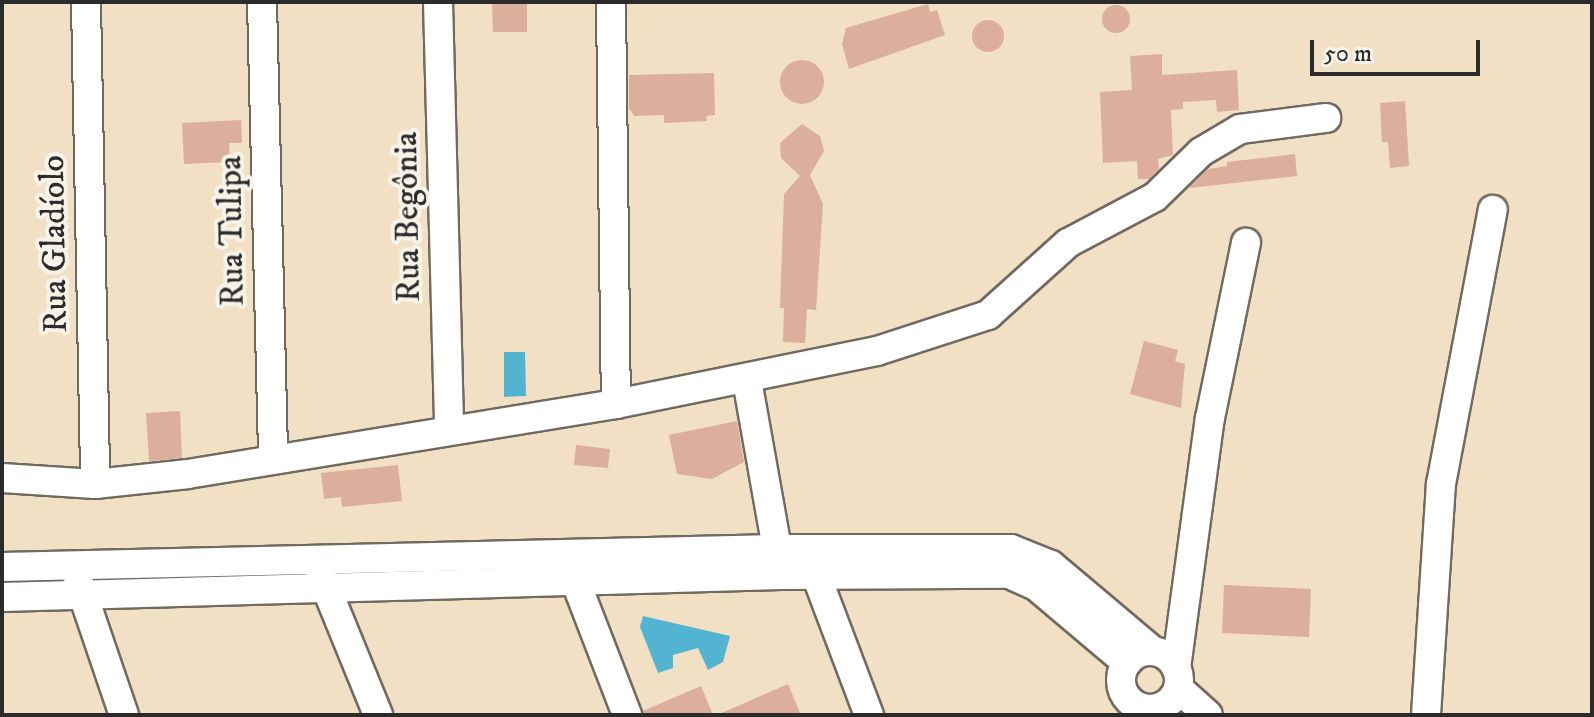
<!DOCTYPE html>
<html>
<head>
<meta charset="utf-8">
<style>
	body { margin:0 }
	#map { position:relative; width:1594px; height:717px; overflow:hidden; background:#f1e0c3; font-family:"IM FELL DW Pica",serif }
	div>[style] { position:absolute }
	.water>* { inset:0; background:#53b4d2 }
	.building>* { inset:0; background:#dcae9c }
	.round { border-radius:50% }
	.roads { filter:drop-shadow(2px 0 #706a60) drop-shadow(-2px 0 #706a60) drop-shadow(0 2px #706a60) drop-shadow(0 -2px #706a60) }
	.minor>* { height:28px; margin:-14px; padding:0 14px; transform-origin:14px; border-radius:14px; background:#fff }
	.minor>.ring { margin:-14px; padding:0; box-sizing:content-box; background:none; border:28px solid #fff; border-radius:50% }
	span { translate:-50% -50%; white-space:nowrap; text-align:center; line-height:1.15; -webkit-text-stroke:8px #f7f3e8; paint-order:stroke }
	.street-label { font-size:34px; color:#2b2b2b }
	.frame { position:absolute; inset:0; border:4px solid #2b2b2b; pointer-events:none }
	.scale { position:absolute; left:1310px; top:40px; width:170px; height:36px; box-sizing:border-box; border:4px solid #2b2b2b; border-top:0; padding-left:10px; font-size:24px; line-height:28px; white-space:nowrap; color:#2b2b2b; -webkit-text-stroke:6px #f7f3e8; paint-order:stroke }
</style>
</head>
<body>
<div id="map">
	<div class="water">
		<i style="clip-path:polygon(504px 352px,525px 352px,526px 396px,504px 397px)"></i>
		<i style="clip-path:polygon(643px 616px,730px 636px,723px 662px,708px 670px,698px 648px,673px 655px,673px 668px,658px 673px,640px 627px)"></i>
	</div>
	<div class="building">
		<i style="clip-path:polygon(492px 2px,527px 2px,527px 32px,493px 32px)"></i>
		<i style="clip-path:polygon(928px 4px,930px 12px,937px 10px,945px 35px,849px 69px,842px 44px,846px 28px)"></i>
		<i class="round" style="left:1102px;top:5px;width:28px;height:28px"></i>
		<i class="round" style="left:972px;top:20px;width:32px;height:32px"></i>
		<i style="clip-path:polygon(1162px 54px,1162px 75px,1237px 70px,1239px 110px,1217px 112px,1216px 100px,1183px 102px,1183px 109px,1171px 110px,1173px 155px,1158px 159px,1159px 169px,1149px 179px,1138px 179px,1137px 161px,1103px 163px,1100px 92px,1132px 90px,1130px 56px)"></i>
		<i class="round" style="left:780px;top:60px;width:44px;height:44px"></i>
		<i style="clip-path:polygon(714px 73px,715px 115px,706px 116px,707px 121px,664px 123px,664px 115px,634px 116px,629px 108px,629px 75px)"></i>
		<i style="clip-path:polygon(1405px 101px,1409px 166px,1390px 168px,1388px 142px,1382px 142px,1380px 103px)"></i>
		<i style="clip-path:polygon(241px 120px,242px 143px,229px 143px,230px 162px,184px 164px,182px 123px)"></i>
		<i style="clip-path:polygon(802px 124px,820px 136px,824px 151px,810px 175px,823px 204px,816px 310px,807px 309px,805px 343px,783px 342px,784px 308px,780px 308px,784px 194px,800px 176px,781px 158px,780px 143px)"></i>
		<i style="clip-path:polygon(1295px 154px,1297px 176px,1189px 188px,1208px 169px,1227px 166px,1227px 162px)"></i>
		<i style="clip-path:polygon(1144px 341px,1178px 350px,1175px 361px,1185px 364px,1181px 408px,1130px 394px)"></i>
		<i style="clip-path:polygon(180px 411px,182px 458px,149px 461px,146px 413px)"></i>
		<i style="clip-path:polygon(737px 421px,744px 462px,712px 479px,677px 474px,669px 435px)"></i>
		<i style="clip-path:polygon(576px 445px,610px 449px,608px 468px,574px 465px)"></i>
		<i style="clip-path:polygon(398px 465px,402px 501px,342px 507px,341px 497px,324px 499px,321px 473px)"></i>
		<i style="clip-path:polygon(1224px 585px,1311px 589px,1309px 637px,1222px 633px)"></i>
		<i style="clip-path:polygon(788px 684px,801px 715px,717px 715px)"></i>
		<i style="clip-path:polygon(701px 686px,713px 715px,644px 715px,643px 711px)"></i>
	</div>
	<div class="roads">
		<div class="minor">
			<i style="left:86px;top:2px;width:482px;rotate:88.9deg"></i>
			<i style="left:262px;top:2px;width:457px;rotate:88.6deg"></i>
			<i style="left:438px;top:2px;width:428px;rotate:88.5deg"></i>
			<i style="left:611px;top:2px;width:402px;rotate:89.3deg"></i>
			<i style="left:747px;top:380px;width:189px;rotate:79.9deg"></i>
			<i style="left:2px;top:478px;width:93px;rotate:3.7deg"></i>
			<i style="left:95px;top:484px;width:94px;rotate:-6.1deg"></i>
			<i style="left:188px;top:474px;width:434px;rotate:-9.3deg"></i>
			<i style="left:616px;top:404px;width:266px;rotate:-11.5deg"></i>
			<i style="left:877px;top:351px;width:117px;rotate:-18deg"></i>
			<i style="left:988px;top:315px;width:108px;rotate:-42deg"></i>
			<i style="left:1068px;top:243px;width:98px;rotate:-27.9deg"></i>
			<i style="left:1155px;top:197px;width:64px;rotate:-44.4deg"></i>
			<i style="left:1201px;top:152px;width:45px;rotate:-30.5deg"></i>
			<i style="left:1240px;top:129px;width:87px;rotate:-7.3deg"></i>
			<i style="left:810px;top:559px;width:167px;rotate:69.3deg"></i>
			<i style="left:2px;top:567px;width:775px;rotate:-1.33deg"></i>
			<i style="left:777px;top:549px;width:234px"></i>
			<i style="left:1011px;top:549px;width:43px;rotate:21.8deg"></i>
			<i style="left:1051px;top:565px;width:133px;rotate:40.1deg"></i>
			<i style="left:570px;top:567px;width:159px;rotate:68.9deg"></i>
			<i style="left:321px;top:575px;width:151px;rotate:67.8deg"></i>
			<i style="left:78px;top:580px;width:143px;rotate:71.2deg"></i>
			<i style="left:2px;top:597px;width:779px;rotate:-1.62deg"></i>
			<i style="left:781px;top:575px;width:228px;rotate:-0.3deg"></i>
			<i style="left:1009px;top:574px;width:30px;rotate:24deg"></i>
			<i style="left:1036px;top:586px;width:119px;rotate:40.2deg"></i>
			<i class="ring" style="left:1121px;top:651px;width:30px;height:30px"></i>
			<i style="left:1176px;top:668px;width:252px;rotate:-82.3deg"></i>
			<i style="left:1210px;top:418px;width:179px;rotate:-78.4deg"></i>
			<i style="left:1178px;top:688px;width:40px;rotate:42deg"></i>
			<i style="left:1426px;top:715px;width:231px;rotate:-86.3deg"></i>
			<i style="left:1441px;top:484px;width:279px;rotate:-79.3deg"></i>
		</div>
	</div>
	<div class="street-label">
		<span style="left:408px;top:217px;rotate:-91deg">Rua Begônia</span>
		<span style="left:232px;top:231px;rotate:-91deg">Rua Tulipa</span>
		<span style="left:55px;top:244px;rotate:-91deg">Rua Gladíolo</span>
	</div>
	<div class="frame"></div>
	<div class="scale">50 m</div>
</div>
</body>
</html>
